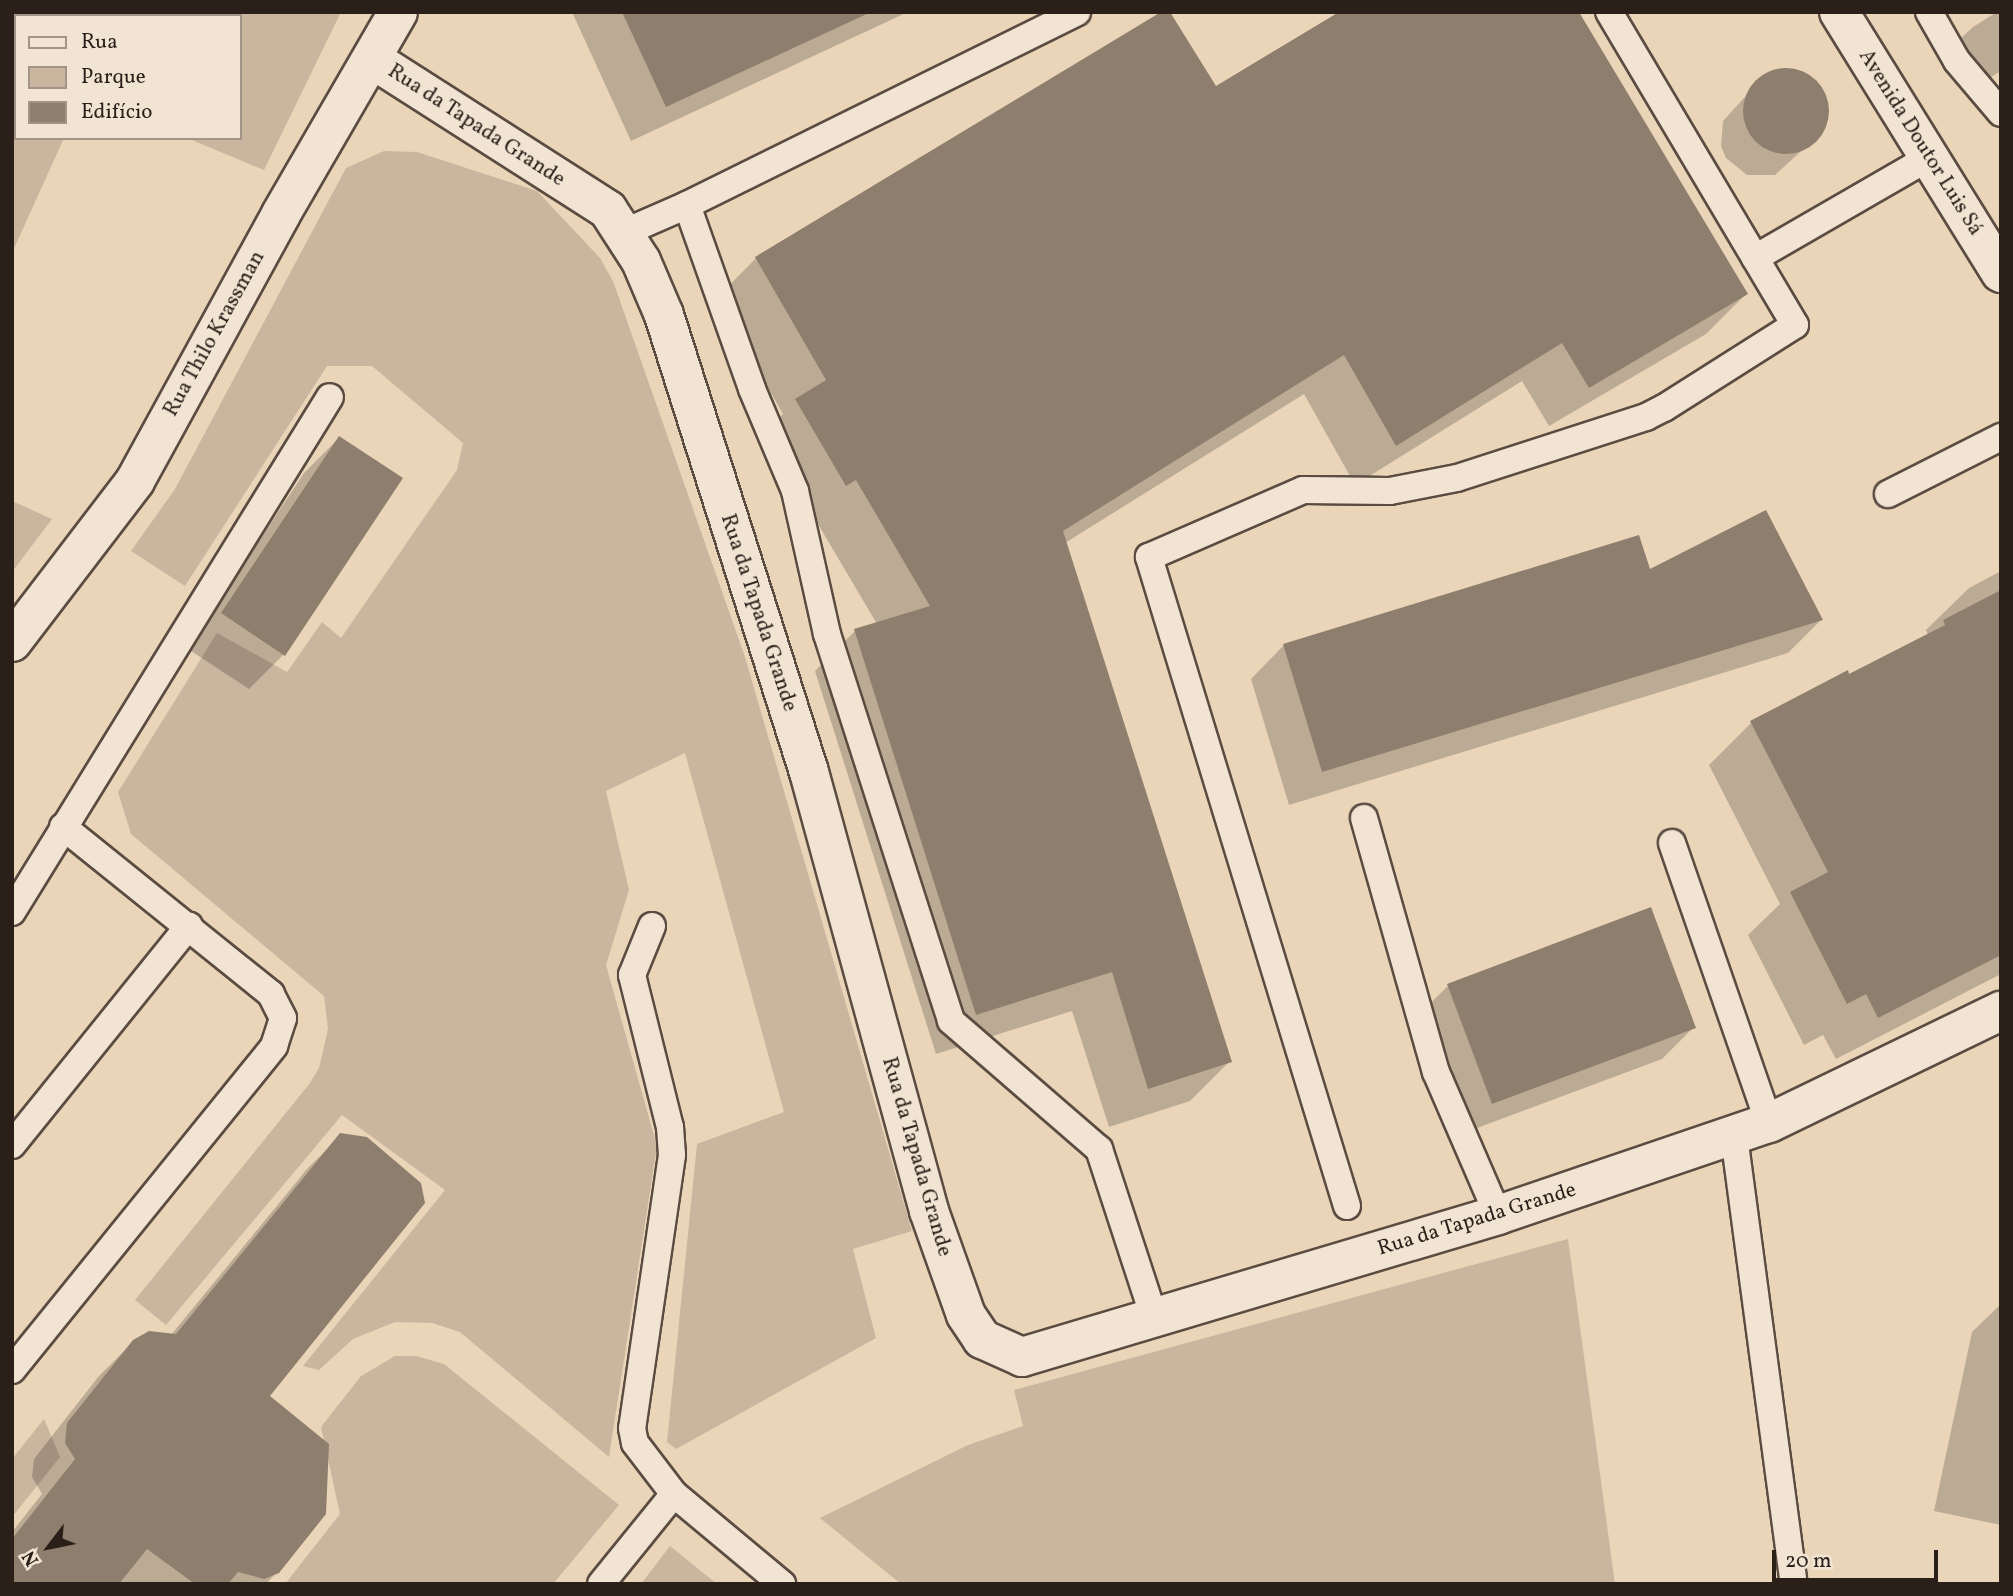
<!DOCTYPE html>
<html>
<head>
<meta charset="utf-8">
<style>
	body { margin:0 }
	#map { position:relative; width:2013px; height:1596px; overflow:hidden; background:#ead5b9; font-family:Vollkorn,serif }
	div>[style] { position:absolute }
	.green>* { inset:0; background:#cab69e }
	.shadow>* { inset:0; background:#0003 }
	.building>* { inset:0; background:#8e7e6d }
	.round { border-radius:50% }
	.roads { filter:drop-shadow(2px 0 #5b4c42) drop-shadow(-2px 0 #5b4c42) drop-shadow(0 2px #5b4c42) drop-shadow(0 -2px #5b4c42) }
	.service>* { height:26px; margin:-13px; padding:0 13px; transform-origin:13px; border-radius:13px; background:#f1e4d2 }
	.minor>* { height:38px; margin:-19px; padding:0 19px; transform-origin:19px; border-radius:19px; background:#f1e4d2 }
	.tertiary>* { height:38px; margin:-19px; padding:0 19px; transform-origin:19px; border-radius:19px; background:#f1e4d2 }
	span { translate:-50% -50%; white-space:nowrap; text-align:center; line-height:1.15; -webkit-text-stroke:5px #f1e4d2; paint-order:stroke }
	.street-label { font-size:21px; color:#2b1f1a }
	.frame { position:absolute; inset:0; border:14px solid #2b1f1a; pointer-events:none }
	.legend { position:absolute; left:14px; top:14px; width:228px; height:126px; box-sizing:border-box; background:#f1e4d2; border:2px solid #a29588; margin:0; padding:9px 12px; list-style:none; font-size:21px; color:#2b1f1a }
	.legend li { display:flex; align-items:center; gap:14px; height:35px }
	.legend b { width:35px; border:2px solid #a29588 }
	.north { position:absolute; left:14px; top:1512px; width:70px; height:70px; -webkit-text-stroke:5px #f1e4d2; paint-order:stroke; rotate:238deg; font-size:19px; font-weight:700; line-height:28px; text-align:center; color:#2b1f1a }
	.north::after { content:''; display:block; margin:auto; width:24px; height:32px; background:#2b1f1a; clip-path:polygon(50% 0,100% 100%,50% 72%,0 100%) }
	.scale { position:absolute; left:1772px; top:1550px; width:166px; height:32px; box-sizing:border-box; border:4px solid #2b1f1a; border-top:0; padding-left:9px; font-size:21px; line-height:24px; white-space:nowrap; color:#2b1f1a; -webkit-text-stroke:5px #f1e4d2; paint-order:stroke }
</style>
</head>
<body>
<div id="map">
	<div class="green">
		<i style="clip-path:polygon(12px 12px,341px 12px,264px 170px,187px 138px,240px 138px,240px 16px,16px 16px,16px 138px,64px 138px,12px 253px)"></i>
		<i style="clip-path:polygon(384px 151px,417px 152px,537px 191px,600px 258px,613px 281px,745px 657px,912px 1231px,853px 1249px,876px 1338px,676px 1449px,667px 1442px,697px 1144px,784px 1112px,685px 753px,606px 791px,629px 890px,606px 965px,657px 1146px,609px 1457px,460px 1332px,432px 1323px,395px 1322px,353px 1339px,319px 1370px,303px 1366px,445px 1190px,342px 1115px,166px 1325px,135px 1300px,310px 1083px,319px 1068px,328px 1029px,324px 996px,131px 834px,118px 792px,217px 633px,287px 672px,322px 622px,341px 638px,457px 470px,463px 443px,372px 366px,327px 366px,185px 586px,131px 551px,175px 489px,346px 168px)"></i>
		<i style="clip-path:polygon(12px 501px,52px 519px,12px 572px)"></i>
		<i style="clip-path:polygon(1568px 1239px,1615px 1584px,901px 1584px,820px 1518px,968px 1445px,1023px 1426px,1014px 1390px)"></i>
		<i style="clip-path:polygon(395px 1356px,416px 1356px,444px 1364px,619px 1505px,553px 1584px,285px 1584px,340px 1514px,321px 1427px,361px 1376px)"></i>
		<i style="clip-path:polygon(44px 1419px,60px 1457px,12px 1517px,12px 1459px)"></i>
		<i style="clip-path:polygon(670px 1546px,717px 1584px,641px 1584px)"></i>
	</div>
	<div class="shadow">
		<i style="clip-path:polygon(572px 12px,908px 12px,631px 141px)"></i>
		<i style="clip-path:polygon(1997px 12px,2001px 12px,2001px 71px,1986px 80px,1961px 38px,1973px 27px)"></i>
		<i style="clip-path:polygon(1788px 70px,1813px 80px,1822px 91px,1827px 118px,1822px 132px,1775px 175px,1747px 175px,1726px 158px,1721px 146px,1723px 121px,1764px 76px)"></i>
		<i style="clip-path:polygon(1216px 88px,1746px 294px,1706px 334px,1549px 426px,1522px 381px,1355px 485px,1304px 394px,1065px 543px,1230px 1061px,1190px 1101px,1109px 1127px,1072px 1011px,936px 1054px,815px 671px,855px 631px,877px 624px,815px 519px,806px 524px,757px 440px,783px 414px,717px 298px,756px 258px)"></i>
		<i style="clip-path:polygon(339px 438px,284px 654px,249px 689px,188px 649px,304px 473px)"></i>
		<i style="clip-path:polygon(2001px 571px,2001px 974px,1836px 1059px,1823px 1035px,1804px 1045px,1748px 935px,1780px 904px,1709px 765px,1751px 723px,1847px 672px,1847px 677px,1928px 635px,1926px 630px,1969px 588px)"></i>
		<i style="clip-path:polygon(1649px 572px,1821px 620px,1788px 653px,1289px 805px,1251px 679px,1284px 645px)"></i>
		<i style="clip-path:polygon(1448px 986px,1694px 1027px,1662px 1059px,1461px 1134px,1416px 1017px)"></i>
		<i style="clip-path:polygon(341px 1135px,268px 1396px,277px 1572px,266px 1584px,12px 1584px,12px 1532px,42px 1494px,32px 1477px,34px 1459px,99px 1376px,134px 1341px,171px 1335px,307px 1169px)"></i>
		<i style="clip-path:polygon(2001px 1304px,2001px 1525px,1934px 1511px,1972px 1332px)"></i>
	</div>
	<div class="building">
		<i style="clip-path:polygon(622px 12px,871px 12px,666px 107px)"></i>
		<i style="clip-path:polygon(1161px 12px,1170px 12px,1216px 86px,1339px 12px,1579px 12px,1748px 294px,1589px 388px,1562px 343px,1396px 446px,1344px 355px,1063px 531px,1232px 1062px,1148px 1089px,1112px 972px,976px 1015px,854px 629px,930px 606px,856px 480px,846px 486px,795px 399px,826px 380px,755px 257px)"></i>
		<i class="round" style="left:1743px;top:68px;width:86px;height:86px"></i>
		<i style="clip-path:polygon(339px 436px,403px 478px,285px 656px,221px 613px)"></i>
		<i style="clip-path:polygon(1766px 510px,1823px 620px,1322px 772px,1283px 644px,1639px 535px,1650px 569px)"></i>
		<i style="clip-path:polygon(2001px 590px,2001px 955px,1878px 1018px,1866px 994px,1847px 1004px,1790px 892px,1828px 872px,1750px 721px,1848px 670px,1849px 674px,1945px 625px,1943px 620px)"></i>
		<i style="clip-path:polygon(1651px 907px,1696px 1028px,1492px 1104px,1447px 984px)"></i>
		<i style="clip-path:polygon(340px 1133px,367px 1137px,421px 1183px,425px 1203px,270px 1396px,329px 1444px,326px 1514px,279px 1573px,264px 1579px,238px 1572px,228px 1584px,195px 1584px,147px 1549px,119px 1584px,12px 1584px,12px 1539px,75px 1459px,65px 1443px,67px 1423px,133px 1340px,149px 1331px,176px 1334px)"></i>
	</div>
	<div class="roads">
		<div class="service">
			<i style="left:1929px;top:12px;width:56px;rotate:60.3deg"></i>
			<i style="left:1957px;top:61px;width:68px;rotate:49.8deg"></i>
			<i style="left:687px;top:205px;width:195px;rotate:70.5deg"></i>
			<i style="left:752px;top:389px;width:111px;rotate:67.1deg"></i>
			<i style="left:795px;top:491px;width:147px;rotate:77.4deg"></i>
			<i style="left:827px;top:634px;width:406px;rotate:72.2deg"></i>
			<i style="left:951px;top:1021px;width:196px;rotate:40.9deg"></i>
			<i style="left:1099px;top:1149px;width:177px;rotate:71.9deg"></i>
			<i style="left:623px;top:233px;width:70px;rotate:-23.6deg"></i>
			<i style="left:687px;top:205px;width:435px;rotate:-26.3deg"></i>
			<i style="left:1755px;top:258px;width:202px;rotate:-30deg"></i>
			<i style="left:1888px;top:494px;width:127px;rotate:-26.8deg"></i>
			<i style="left:1364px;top:818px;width:264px;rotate:74.2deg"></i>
			<i style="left:1436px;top:1072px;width:156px;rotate:66.6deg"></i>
			<i style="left:1672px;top:843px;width:296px;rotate:70.9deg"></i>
			<i style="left:12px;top:912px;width:605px;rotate:-58.31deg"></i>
			<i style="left:652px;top:926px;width:53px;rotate:112.2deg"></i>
			<i style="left:632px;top:975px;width:157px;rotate:76deg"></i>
			<i style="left:670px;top:1127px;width:28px;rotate:86deg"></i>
			<i style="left:672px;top:1155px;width:276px;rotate:98.3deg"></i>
			<i style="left:632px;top:1428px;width:15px;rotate:79deg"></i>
			<i style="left:635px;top:1443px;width:64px;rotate:52.6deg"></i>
			<i style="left:1734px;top:1136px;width:452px;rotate:82.4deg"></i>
			<i style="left:12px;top:1145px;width:282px;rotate:-51.1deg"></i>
			<i style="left:1347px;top:1206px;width:679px;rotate:-106.97deg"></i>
			<i style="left:1149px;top:557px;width:168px;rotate:-23.5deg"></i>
			<i style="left:1303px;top:490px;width:87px;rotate:0.7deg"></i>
			<i style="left:1390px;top:491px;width:68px;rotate:-11deg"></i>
			<i style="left:1457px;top:478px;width:199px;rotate:-17.9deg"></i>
			<i style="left:1646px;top:417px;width:20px;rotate:-27deg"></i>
			<i style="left:1664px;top:408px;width:155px;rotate:-32.4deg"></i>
			<i style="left:1795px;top:325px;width:364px;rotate:-120.7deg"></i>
			<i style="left:12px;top:1370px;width:417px;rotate:-51deg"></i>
			<i style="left:274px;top:1046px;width:29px;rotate:-72deg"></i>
			<i style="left:283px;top:1018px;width:27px;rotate:-117deg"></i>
			<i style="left:271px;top:994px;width:267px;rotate:-141.2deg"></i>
			<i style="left:601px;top:1584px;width:116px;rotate:-51deg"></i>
			<i style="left:674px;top:1494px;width:141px;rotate:39.8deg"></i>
		</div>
		<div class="minor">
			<i style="left:372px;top:59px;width:280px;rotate:32.6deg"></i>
			<i style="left:608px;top:210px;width:61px;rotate:57.1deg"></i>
			<i style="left:641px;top:261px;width:59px;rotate:66.9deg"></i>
			<i style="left:664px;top:315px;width:479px;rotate:72.4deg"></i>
			<i style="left:809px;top:772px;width:455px;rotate:74.7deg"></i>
			<i style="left:929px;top:1211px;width:110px;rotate:70.4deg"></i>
			<i style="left:966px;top:1315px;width:29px;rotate:56deg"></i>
			<i style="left:982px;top:1339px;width:44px;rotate:24.2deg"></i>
			<i style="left:1022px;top:1357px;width:497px;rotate:-16.6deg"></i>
			<i style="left:1498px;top:1215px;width:286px;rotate:-18.8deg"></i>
			<i style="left:1769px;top:1123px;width:258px;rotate:-25.8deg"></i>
			<i style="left:12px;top:642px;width:203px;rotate:-52.6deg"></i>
			<i style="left:135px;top:481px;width:304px;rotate:-61.3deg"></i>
			<i style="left:281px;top:214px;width:233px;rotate:-59.9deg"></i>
		</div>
		<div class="tertiary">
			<i style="left:1839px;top:12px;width:307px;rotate:58.2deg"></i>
		</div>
	</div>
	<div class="street-label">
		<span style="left:476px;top:126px;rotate:33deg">Rua da Tapada Grande</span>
		<span style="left:1920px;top:143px;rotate:58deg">Avenida Doutor Luis Sá</span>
		<span style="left:215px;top:334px;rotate:-61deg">Rua Thilo Krassman</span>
		<span style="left:758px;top:613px;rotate:72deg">Rua da Tapada Grande</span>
		<span style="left:916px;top:1157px;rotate:74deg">Rua da Tapada Grande</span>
		<span style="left:1477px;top:1220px;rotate:-17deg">Rua da Tapada Grande</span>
	</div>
	<div class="frame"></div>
	<ul class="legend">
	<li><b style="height:9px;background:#f1e4d2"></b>Rua</li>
	<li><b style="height:19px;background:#cab69e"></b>Parque</li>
	<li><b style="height:19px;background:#8e7e6d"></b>Edifício</li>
	</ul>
	<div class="north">N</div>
	<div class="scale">20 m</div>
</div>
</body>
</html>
